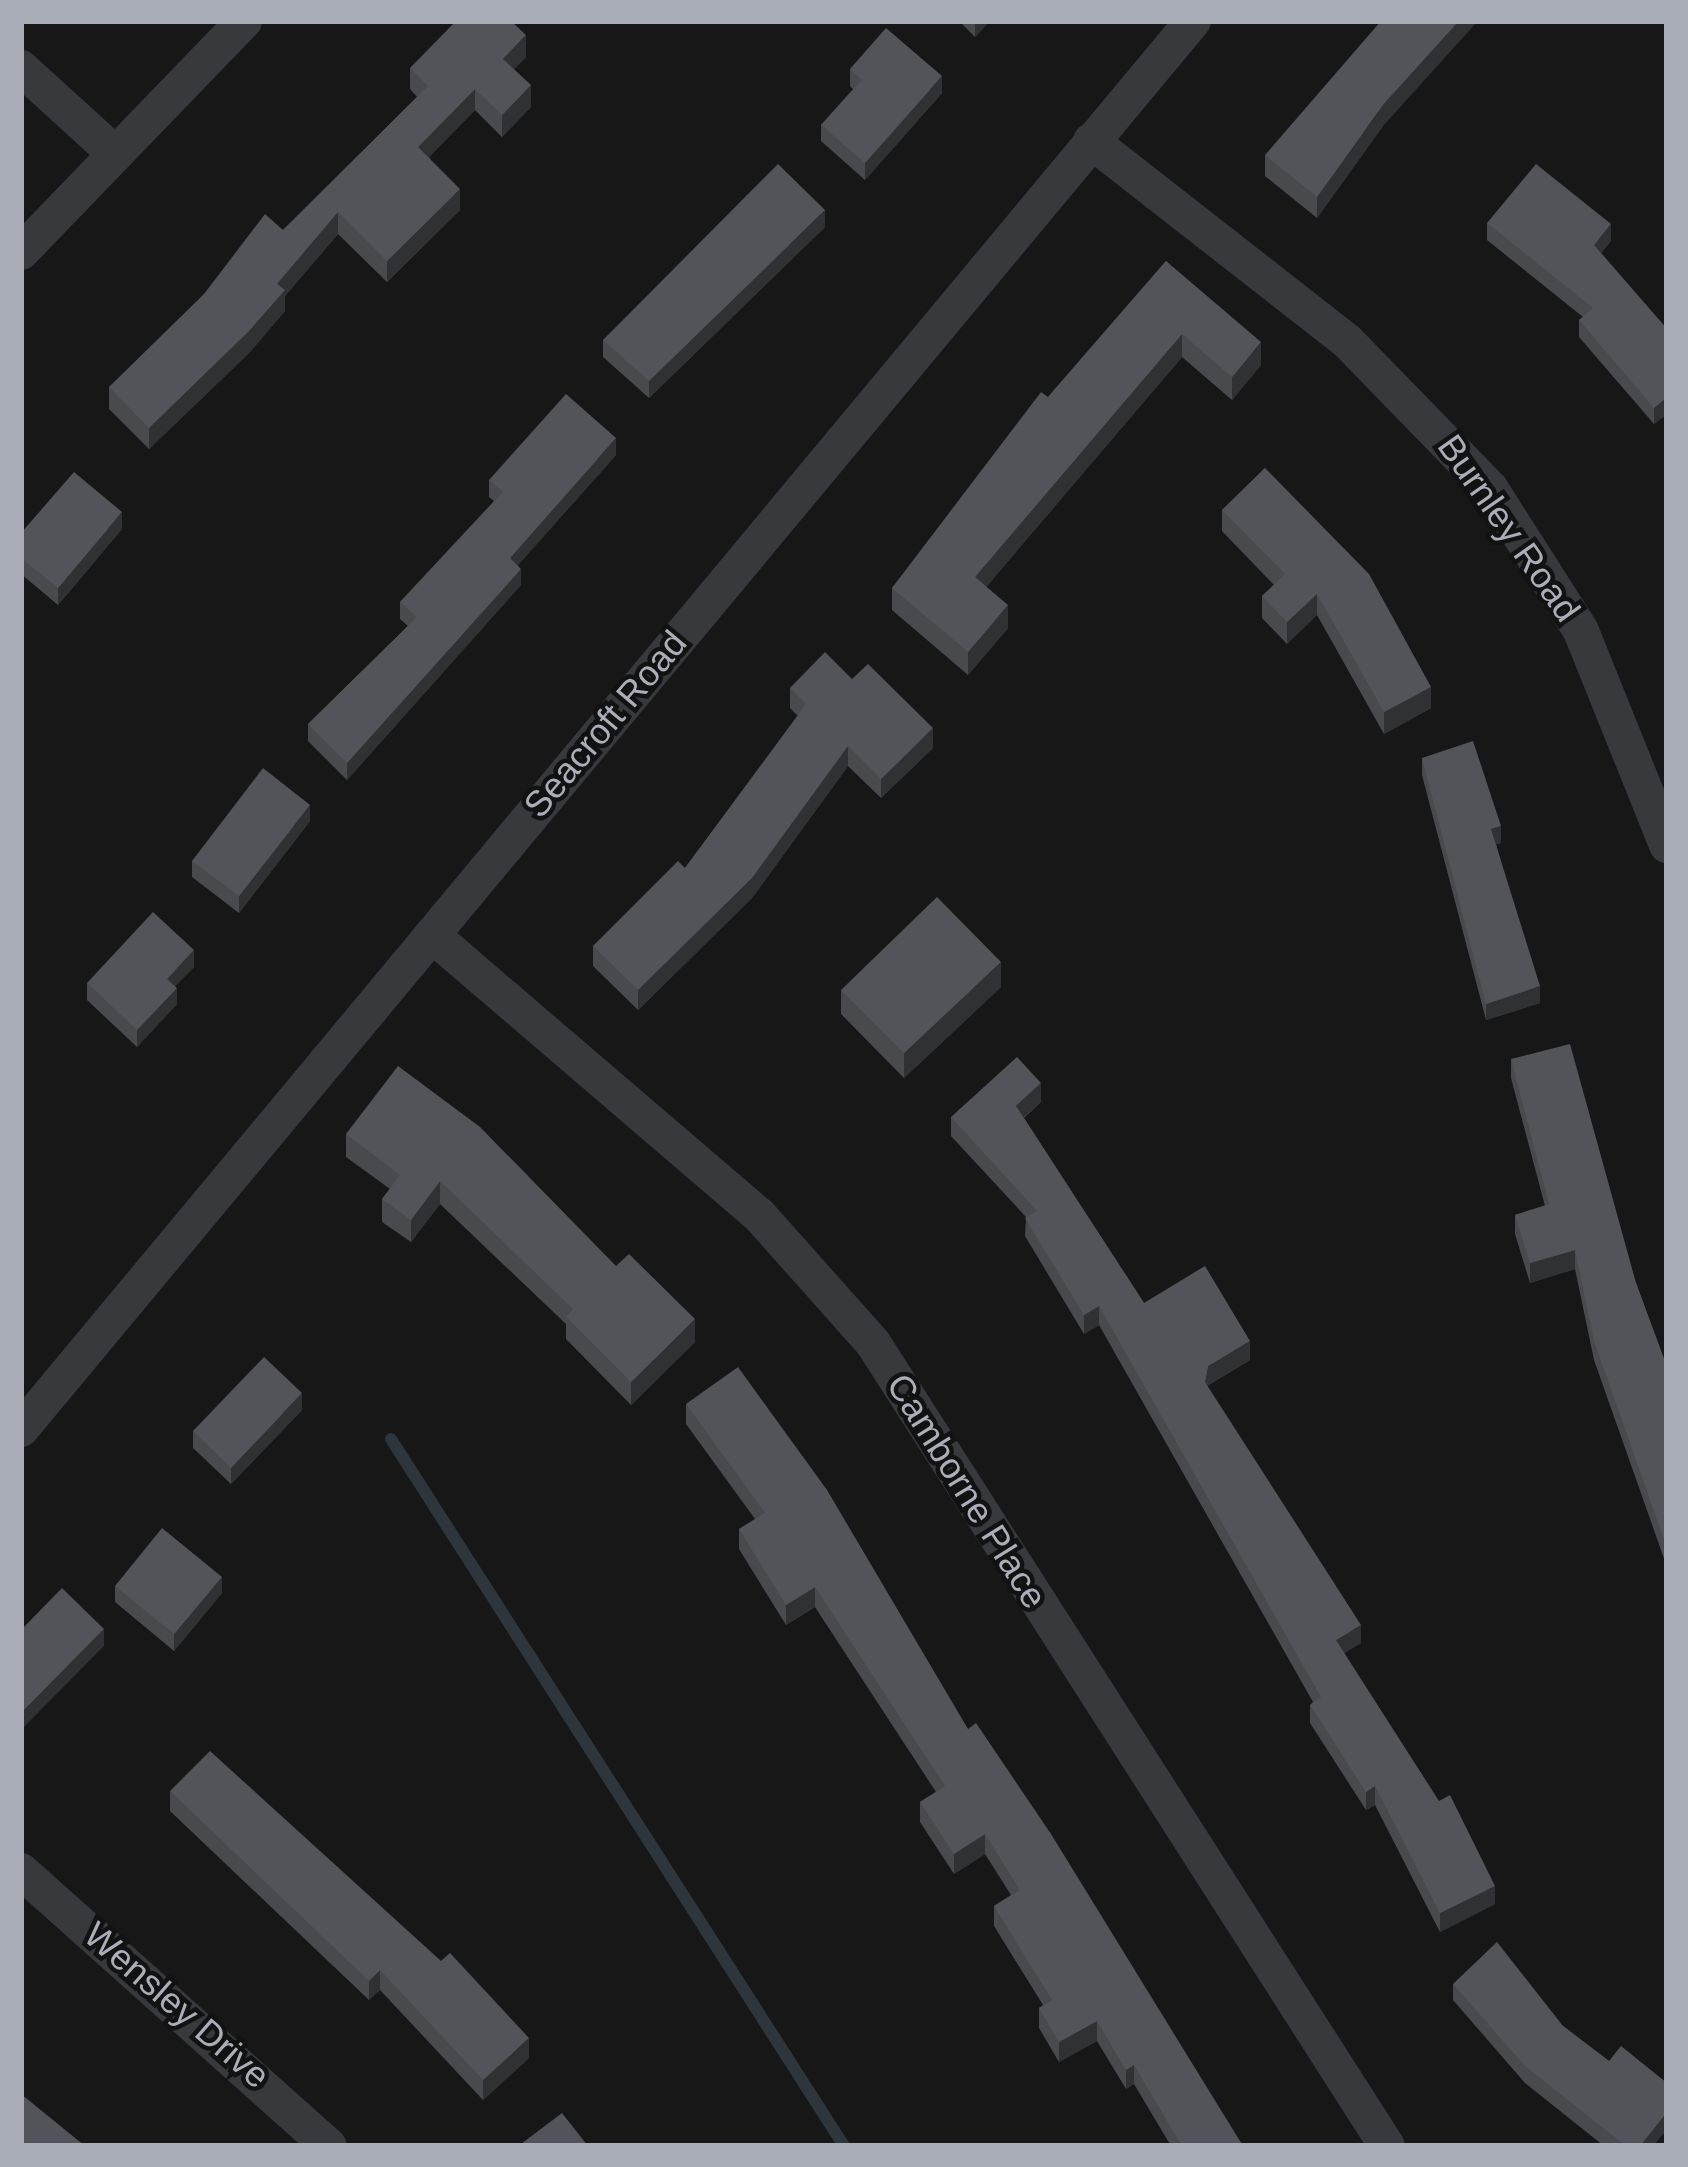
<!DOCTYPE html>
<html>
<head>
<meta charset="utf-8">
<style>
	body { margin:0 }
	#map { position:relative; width:1688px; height:2167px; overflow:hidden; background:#171718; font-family:Arial,sans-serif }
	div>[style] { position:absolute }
	.stream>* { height:12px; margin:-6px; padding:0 6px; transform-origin:6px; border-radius:6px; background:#2d363c }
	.minor>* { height:36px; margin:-18px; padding:0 18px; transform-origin:18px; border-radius:18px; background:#38393d }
	.wall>* { inset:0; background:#484a4d }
	.shaded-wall>* { inset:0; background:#303133 }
	.building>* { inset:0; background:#535459 }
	span { translate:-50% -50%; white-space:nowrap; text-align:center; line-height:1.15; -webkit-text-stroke:9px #121213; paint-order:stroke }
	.street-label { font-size:36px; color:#a9aeb8 }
	.frame { position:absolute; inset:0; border:24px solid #a9aeb8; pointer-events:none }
</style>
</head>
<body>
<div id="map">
	<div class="stream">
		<i style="left:391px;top:1439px;width:840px;rotate:57.35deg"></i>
	</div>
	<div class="minor">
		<i style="left:21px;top:68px;width:122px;rotate:42.3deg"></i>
		<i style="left:1091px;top:141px;width:325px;rotate:38deg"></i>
		<i style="left:1347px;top:341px;width:205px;rotate:45.8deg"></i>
		<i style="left:1490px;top:488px;width:169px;rotate:57.5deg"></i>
		<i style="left:1581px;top:631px;width:231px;rotate:68.1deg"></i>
		<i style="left:21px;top:252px;width:321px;rotate:-46deg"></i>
		<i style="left:432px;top:935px;width:430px;rotate:40.6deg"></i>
		<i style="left:759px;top:1215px;width:171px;rotate:48.3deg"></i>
		<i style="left:873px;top:1343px;width:953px;rotate:57.38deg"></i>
		<i style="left:21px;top:1429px;width:1832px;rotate:-50.23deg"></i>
		<i style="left:21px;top:1871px;width:413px;rotate:41.8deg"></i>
	</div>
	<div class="wall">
		<i style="clip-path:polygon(959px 21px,990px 21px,975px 37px)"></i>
		<i style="clip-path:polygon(526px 57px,514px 69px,531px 107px,502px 137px,475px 110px,429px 157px,460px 210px,387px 282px,338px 234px,285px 296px,285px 311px,249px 353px,149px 449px,109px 409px,109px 387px,283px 230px,417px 97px,410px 89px,410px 68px)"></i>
		<i style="clip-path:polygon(850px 69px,942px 93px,865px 180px,821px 141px,821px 125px,853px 89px,850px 86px)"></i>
		<i style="clip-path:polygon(1383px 126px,1317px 218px,1265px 176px,1265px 155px)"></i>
		<i style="clip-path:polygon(1487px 223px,1611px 241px,1601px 253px,1667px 329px,1667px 414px,1654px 424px,1579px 337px,1579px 320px,1583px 317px,1487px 240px)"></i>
		<i style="clip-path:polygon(825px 227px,649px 398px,603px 357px,603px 340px)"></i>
		<i style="clip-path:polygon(1166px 261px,1261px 365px,1232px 400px,1182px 357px,986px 587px,1008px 628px,968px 675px,892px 610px,892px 588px,1048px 397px)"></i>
		<i style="clip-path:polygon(616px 455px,518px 565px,521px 585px,347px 780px,308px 741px,308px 724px,408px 626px,400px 619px,400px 602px,494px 501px,489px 497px,489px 480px)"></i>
		<i style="clip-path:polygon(1265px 468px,1431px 708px,1384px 734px,1317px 615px,1287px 644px,1262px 618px,1262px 596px,1274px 585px,1222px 531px,1222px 510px)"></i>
		<i style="clip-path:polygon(122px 529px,58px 605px,21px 574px,21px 533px)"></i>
		<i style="clip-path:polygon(852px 679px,933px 748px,881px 798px,848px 766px,752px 898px,638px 1010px,593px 966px,593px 946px,685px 868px,798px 716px,790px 708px,790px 688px)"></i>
		<i style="clip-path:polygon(1422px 758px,1501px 843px,1496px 844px,1540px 1003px,1486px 1020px,1422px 775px)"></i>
		<i style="clip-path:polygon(310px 821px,239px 913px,192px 877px,192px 861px)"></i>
		<i style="clip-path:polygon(194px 967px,175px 986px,177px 1004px,137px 1047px,87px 1000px,87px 983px)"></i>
		<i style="clip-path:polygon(1001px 987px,904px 1078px,841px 1014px,841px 990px)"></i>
		<i style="clip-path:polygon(1511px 1059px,1636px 1283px,1667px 1367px,1667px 1567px,1594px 1360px,1575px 1269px,1530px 1283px,1515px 1234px,1515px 1215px,1545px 1206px,1511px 1078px)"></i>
		<i style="clip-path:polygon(1041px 1102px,1024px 1118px,1144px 1303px,1250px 1360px,1207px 1386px,1361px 1643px,1344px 1653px,1495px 1904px,1440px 1932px,1375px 1805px,1366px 1810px,1310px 1723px,1310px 1705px,1313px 1702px,1099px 1325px,1084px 1334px,1025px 1236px,1026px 1217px,951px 1136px,951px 1117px)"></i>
		<i style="clip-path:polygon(346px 1134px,616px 1266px,695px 1342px,631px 1405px,566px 1339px,566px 1324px,440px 1204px,411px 1242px,382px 1222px,382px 1199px,390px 1189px,346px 1157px)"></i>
		<i style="clip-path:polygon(686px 1404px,968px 1729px,1243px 2146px,1171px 2146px,1134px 2084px,1126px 2089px,1097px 2041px,1059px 2062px,1039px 2028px,1039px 2008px,1043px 2005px,994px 1926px,994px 1906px,1011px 1895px,985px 1854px,954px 1874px,920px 1822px,920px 1802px,936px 1792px,815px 1607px,786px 1625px,739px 1549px,739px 1529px,755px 1519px,686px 1424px)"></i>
		<i style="clip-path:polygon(302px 1410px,231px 1484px,193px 1448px,193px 1431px)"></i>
		<i style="clip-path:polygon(115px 1586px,222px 1593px,174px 1651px,115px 1602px)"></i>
		<i style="clip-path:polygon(170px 1791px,529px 2058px,483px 2100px,380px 1990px,369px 2000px,170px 1811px)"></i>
		<i style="clip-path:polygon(1453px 1984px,1563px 2026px,1609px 2061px,1667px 2083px,1667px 2129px,1653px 2146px,1604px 2146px,1525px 2083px,1453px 2000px)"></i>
	</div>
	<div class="shaded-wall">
		<i style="clip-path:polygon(975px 21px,990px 21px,975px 37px)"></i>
		<i style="clip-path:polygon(1459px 21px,1478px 21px,1383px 126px,1317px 218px,1317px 197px,1383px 105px)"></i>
		<i style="clip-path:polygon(526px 35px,526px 57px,503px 80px,503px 59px)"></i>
		<i style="clip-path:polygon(942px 76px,942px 93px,865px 180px,865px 163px)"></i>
		<i style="clip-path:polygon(531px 85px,531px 107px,502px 137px,502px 115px)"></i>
		<i style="clip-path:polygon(475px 89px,475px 110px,418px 168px,418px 147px)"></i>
		<i style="clip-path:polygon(460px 189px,460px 210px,387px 282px,387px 261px)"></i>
		<i style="clip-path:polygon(825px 210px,825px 227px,649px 398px,649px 381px)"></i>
		<i style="clip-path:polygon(338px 212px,338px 234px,285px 296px,285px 311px,249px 353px,149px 449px,149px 428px)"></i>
		<i style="clip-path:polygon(1611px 224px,1611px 241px,1594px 262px,1594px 245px)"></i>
		<i style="clip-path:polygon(1182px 334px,1182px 357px,975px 600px,975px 577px)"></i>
		<i style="clip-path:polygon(1261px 342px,1261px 365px,1232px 400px,1232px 377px)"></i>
		<i style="clip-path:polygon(1667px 397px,1667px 414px,1654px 424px,1654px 408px)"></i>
		<i style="clip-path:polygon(616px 438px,616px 455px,510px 574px,510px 558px)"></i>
		<i style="clip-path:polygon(122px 512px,122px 529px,58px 605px,58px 588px)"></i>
		<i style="clip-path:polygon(521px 569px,521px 585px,347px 780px,347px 763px)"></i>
		<i style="clip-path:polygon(1317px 594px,1317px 615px,1287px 644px,1287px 622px)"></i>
		<i style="clip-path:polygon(1008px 605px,1008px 628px,968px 675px,968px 652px)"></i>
		<i style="clip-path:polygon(1431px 687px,1431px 708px,1384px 734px,1384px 712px)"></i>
		<i style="clip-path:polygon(933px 728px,933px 748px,881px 798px,881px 779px)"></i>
		<i style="clip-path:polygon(848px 746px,848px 766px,752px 898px,638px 1010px,638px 990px)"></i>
		<i style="clip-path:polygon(310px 805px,310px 821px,239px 913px,239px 896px)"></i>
		<i style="clip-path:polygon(1501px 826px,1501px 843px,1491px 846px,1491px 829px)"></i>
		<i style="clip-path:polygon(194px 950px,194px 967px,167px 995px,167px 979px)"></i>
		<i style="clip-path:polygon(1001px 962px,1001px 987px,904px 1078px,904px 1053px)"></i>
		<i style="clip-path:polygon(1540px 986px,1540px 1003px,1486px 1020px,1486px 1004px)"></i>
		<i style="clip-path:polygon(177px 988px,177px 1004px,137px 1047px,137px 1030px)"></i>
		<i style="clip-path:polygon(1041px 1083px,1041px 1102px,1016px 1124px,1016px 1106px)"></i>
		<i style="clip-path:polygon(440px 1181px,440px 1204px,411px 1242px,411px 1220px)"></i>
		<i style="clip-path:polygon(1575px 1250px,1575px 1269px,1530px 1283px,1530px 1263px)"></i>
		<i style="clip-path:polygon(1099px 1306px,1099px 1325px,1084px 1334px,1084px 1315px)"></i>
		<i style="clip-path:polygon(695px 1319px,695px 1342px,631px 1405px,631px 1382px)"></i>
		<i style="clip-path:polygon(1250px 1341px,1250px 1360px,1208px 1385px,1205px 1400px,1205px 1382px,1208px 1366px)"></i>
		<i style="clip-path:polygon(302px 1393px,302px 1410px,231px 1484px,231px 1468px)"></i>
		<i style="clip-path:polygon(222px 1577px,222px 1593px,174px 1651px,174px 1634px)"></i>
		<i style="clip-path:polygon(815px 1587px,815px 1607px,786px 1625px,786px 1605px)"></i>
		<i style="clip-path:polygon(1361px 1625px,1361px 1643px,1336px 1658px,1336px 1640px)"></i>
		<i style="clip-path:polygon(104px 1629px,104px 1646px,21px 1730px,21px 1713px)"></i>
		<i style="clip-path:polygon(1375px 1786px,1375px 1805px,1366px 1810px,1366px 1792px)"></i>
		<i style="clip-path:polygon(985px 1834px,985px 1854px,954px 1874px,954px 1854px)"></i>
		<i style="clip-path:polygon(1495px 1886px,1495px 1904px,1440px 1932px,1440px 1913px)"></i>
		<i style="clip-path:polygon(380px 1970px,380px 1990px,369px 2000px,369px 1981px)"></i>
		<i style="clip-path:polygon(1097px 2021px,1097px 2041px,1059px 2062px,1059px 2042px)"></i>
		<i style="clip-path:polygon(529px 2038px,529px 2058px,483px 2100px,483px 2080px)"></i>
		<i style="clip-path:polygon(1134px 2065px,1134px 2084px,1126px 2089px,1126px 2070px)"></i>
		<i style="clip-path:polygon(1667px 2112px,1667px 2129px,1653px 2146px,1640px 2146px)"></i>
	</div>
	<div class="building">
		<i style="clip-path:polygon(456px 21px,511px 21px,526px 35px,503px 59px,531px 85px,502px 115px,475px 89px,418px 147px,460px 189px,387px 261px,338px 212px,277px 284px,285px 290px,249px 331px,149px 428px,109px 387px,204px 294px,265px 214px,283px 230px,428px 86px,410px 68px)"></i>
		<i style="clip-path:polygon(1381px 21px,1459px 21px,1383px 105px,1317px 197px,1265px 155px)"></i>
		<i style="clip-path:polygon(886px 28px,942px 76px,865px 163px,821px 125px,862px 80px,850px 69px)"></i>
		<i style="clip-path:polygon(778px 164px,825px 210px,649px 381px,603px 340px)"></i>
		<i style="clip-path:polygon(1536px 164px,1611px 224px,1594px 245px,1667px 329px,1667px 397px,1654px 408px,1579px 320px,1593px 308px,1487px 223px)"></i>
		<i style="clip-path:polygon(1166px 261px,1261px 342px,1232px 377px,1182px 334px,975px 577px,1008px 605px,968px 652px,892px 588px,1041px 392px,1048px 397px)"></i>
		<i style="clip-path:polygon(566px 394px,616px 438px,510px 558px,521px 569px,347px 763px,308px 724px,417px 617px,400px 602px,503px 492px,489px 480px)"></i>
		<i style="clip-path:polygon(1265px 468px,1369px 574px,1431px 687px,1384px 712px,1317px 594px,1287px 622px,1262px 596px,1285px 574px,1222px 510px)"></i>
		<i style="clip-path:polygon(74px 472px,122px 512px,58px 588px,21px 558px,21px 533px)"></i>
		<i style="clip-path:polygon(825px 652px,852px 679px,868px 664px,933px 728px,881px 779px,848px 746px,752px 878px,638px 990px,593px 946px,678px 861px,685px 868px,806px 704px,790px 688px)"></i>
		<i style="clip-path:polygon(1473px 741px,1501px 826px,1491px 829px,1540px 986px,1486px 1004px,1422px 758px)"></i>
		<i style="clip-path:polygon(263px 768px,310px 805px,239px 896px,192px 861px)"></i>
		<i style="clip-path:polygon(937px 897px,1001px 962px,904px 1053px,841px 990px)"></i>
		<i style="clip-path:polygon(153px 912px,194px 950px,167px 979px,177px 988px,137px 1030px,87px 983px)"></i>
		<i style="clip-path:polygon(1570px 1044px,1636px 1283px,1667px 1367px,1667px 1548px,1594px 1341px,1575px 1250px,1530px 1263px,1515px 1215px,1549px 1204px,1511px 1059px)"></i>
		<i style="clip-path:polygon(1017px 1057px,1041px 1083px,1016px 1106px,1144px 1303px,1205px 1266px,1250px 1341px,1208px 1366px,1205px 1382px,1361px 1625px,1336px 1640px,1439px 1801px,1450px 1795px,1495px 1886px,1440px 1913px,1375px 1786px,1366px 1792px,1310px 1705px,1321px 1697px,1099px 1306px,1084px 1315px,1025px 1218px,1037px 1211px,951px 1117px)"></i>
		<i style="clip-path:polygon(398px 1066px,480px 1127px,616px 1266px,629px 1254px,695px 1319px,631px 1382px,566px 1317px,573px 1309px,440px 1181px,411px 1220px,382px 1199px,400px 1175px,346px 1134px)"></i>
		<i style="clip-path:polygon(264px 1357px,302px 1393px,231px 1468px,193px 1431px)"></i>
		<i style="clip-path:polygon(738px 1367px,827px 1490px,968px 1729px,976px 1723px,1051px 1834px,1243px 2146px,1182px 2146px,1134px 2065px,1126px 2070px,1097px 2021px,1059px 2042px,1039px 2008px,1052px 2000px,994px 1906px,1020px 1890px,985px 1834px,954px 1854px,920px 1802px,945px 1786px,815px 1587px,786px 1605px,739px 1529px,765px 1513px,686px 1404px)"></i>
		<i style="clip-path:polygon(162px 1528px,222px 1577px,174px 1634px,115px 1586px)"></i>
		<i style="clip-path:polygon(62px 1588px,104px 1629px,21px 1713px,21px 1630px)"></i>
		<i style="clip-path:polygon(210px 1751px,441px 1961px,450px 1953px,529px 2038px,483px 2080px,380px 1970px,369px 1981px,170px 1791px)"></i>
		<i style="clip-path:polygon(1497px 1942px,1563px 2026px,1609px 2061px,1621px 2046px,1667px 2083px,1667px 2112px,1640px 2146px,1626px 2146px,1525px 2066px,1453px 1984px)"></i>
		<i style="clip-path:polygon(21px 2094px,85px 2146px,21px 2146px)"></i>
		<i style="clip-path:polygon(562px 2113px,588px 2146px,523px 2146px,521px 2144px)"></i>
	</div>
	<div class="street-label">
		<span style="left:1509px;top:528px;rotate:55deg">Burnley Road</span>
		<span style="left:605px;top:724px;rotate:-50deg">Seacroft Road</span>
		<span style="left:967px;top:1491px;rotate:58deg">Camborne Place</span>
		<span style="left:177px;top:2005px;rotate:41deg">Wensley Drive</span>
	</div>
	<div class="frame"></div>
</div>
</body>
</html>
